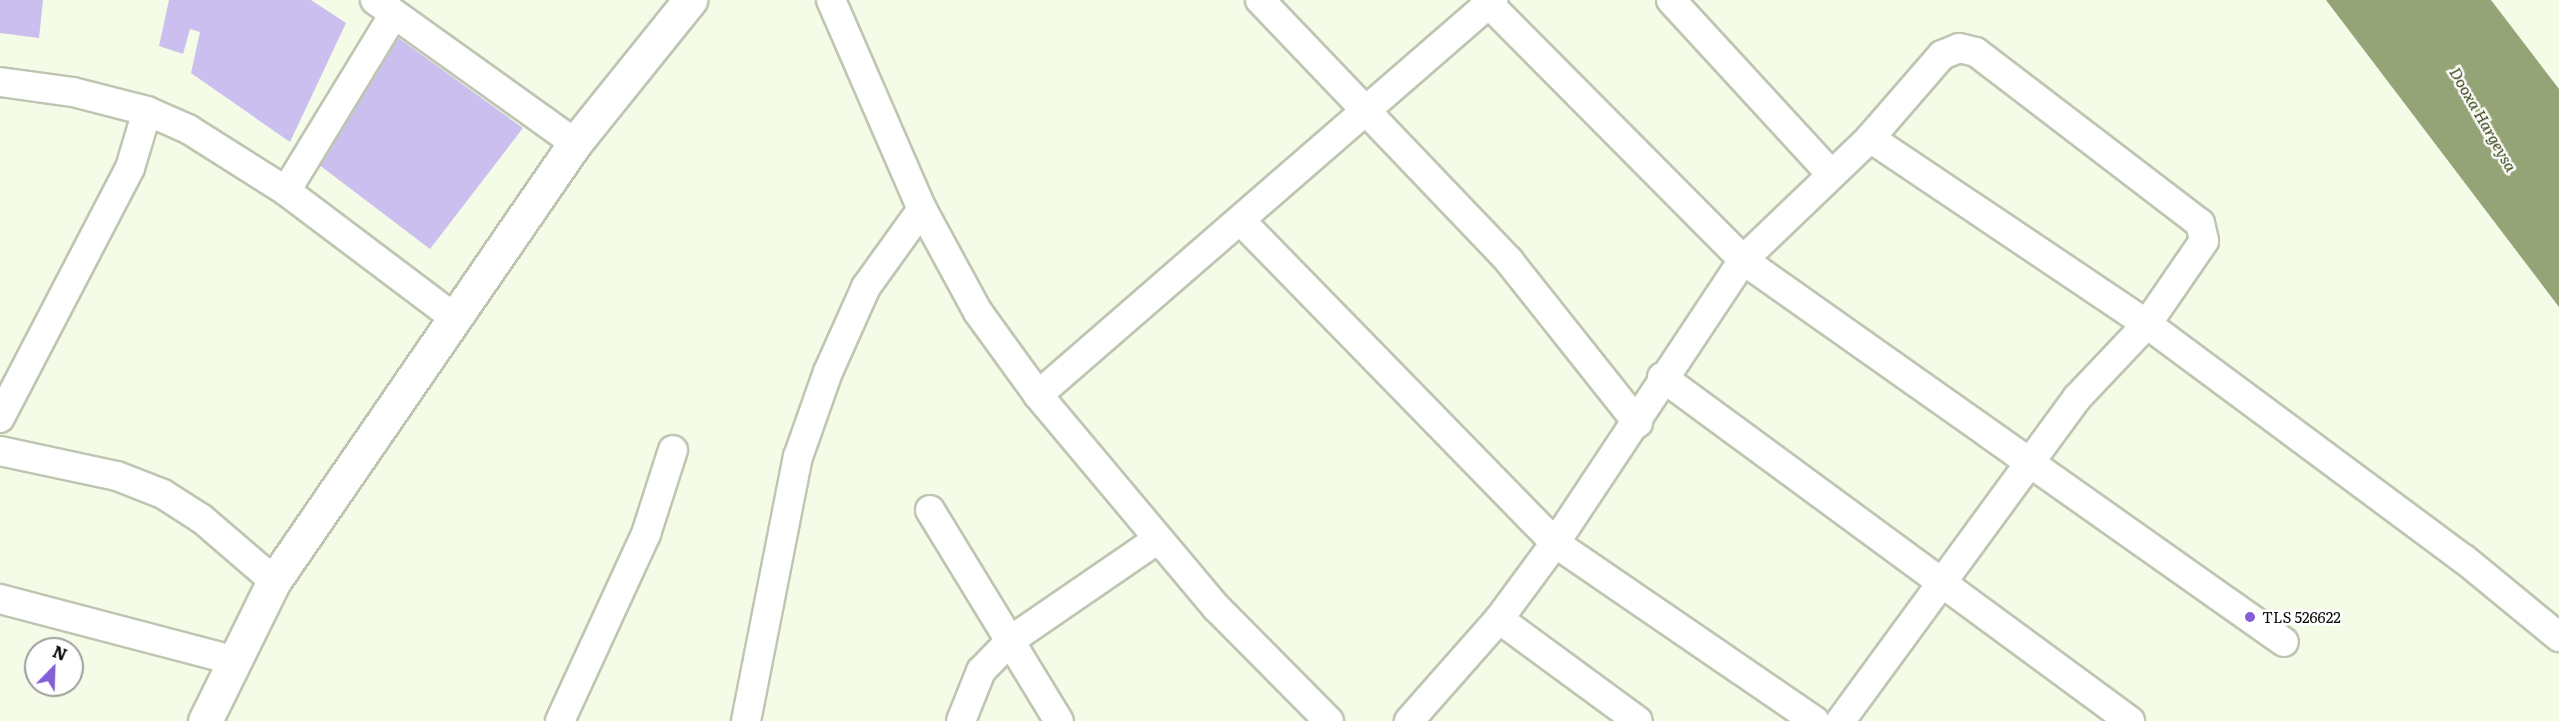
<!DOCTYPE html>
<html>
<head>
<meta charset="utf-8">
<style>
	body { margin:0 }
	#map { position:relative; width:2559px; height:721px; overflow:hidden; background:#f4fbe7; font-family:Literata,serif }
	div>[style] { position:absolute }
	.water>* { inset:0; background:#94a477 }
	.building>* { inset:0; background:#cabfee }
	.roads { filter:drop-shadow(2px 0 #bec6b2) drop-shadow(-2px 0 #bec6b2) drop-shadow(0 2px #bec6b2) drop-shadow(0 -2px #bec6b2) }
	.minor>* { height:28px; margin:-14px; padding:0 14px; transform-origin:14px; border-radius:14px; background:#fff }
	.secondary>* { height:33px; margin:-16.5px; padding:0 16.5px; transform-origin:16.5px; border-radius:16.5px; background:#fff }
	.dots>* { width:16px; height:16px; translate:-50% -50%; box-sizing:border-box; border:3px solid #fff; border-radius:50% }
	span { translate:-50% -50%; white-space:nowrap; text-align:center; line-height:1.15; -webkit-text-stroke:5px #fff; paint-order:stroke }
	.poi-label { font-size:15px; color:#0a0c06 }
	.left { translate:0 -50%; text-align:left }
	.water-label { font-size:16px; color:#2e3c07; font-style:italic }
	.north { position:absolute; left:24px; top:637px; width:60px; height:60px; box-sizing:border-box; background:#fff; border:2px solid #9d9e9b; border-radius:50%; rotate:23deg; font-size:16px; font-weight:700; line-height:24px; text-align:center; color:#0a0c06 }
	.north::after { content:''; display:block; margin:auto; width:21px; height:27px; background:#845dd7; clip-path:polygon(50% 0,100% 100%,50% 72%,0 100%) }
</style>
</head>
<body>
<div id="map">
	<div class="water">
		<i style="clip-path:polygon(2326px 0,2491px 0,2559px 89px,2559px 307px)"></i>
	</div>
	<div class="building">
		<i style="clip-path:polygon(0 0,43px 0,39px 38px,0 33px)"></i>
		<i style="clip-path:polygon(169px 0,311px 0,346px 23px,290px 142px,191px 73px,200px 32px,190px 29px,183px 54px,159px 46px)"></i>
		<i style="clip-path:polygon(393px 34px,523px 128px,430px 249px,314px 161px,349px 118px,340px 111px)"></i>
	</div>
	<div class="roads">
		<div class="minor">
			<i style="left:375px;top:0;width:246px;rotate:35.6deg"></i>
			<i style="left:831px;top:0;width:228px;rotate:66.5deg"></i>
			<i style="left:922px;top:209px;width:117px;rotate:61.5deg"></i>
			<i style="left:978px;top:312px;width:102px;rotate:54.1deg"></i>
			<i style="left:1038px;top:395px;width:278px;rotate:50deg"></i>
			<i style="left:1217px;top:608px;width:159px;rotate:45.3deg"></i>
			<i style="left:1260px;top:0;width:361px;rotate:46.3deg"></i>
			<i style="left:1509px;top:261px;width:207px;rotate:51.5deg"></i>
			<i style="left:1485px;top:0;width:366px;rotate:45.2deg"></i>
			<i style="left:1743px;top:260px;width:662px;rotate:35.23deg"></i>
			<i style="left:1671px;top:0;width:235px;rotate:47.4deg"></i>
			<i style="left:0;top:82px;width:74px;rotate:7.8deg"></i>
			<i style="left:73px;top:92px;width:76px;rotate:14.4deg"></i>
			<i style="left:147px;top:111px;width:59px;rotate:106.6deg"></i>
			<i style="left:130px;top:168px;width:282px;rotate:117.5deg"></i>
			<i style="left:147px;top:111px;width:45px;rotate:23.7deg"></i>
			<i style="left:188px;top:129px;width:116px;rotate:32.3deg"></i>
			<i style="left:286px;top:191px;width:213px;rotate:37deg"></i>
			<i style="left:1870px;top:138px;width:334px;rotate:33.9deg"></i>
			<i style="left:2147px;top:324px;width:395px;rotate:36.6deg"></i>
			<i style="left:2464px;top:559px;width:123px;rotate:39.4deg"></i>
			<i style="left:286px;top:191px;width:207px;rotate:-58.6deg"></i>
			<i style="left:1241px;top:221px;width:450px;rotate:45.7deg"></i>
			<i style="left:1555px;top:543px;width:315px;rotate:34.4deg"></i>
			<i style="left:1662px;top:377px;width:581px;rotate:36.32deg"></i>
			<i style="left:1038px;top:395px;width:603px;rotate:-40.96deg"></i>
			<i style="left:0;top:451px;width:120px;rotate:12.1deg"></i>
			<i style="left:117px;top:476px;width:49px;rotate:21.4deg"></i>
			<i style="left:163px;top:494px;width:46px;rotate:32.7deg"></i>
			<i style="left:202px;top:519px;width:95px;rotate:40.7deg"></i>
			<i style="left:930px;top:510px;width:247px;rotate:58.6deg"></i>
			<i style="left:0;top:599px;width:241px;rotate:14.7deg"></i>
			<i style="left:1499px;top:619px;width:172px;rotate:36.3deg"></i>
			<i style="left:560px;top:721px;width:206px;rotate:-65.3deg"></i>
			<i style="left:646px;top:534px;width:88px;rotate:-72.2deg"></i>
			<i style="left:746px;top:721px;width:269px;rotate:-78.9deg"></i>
			<i style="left:798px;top:457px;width:90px;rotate:-70.6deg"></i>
			<i style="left:828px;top:372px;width:93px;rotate:-65.9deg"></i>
			<i style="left:866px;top:287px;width:96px;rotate:-54.3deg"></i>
			<i style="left:961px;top:721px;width:54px;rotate:-68.2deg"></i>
			<i style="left:981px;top:671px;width:43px;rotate:-45.9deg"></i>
			<i style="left:1011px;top:640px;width:178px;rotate:-34.5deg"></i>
			<i style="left:1409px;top:721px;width:136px;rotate:-48.6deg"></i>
			<i style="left:1499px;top:619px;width:94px;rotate:-53.6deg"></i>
			<i style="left:1555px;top:543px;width:340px;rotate:-56.4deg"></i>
			<i style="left:1743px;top:260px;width:176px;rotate:-43.8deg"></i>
			<i style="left:1870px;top:138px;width:110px;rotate:-49.1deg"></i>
			<i style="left:1942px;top:55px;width:18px;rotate:-22deg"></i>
			<i style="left:1959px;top:48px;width:17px;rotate:13deg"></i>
			<i style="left:1976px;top:52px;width:282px;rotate:37.4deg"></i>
			<i style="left:2200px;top:223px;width:18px;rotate:77deg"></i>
			<i style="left:2204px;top:241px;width:101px;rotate:124.5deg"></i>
			<i style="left:2147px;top:324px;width:102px;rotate:133.4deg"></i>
			<i style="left:2077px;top:398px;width:400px;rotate:126.2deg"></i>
		</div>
		<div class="secondary">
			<i style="left:205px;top:721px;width:156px;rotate:-63.8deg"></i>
			<i style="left:274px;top:581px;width:531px;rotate:-55.5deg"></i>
			<i style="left:575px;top:143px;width:184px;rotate:-51.2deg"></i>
		</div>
	</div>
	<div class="dots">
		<i style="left:2250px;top:617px;background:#845dd7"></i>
	</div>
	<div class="poi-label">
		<span class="left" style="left:2262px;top:617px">TLS 526622</span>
	</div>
	<div class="water-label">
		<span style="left:2484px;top:119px;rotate:60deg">Dooxa Hargeysa</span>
	</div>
	<div class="north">N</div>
</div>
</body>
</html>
